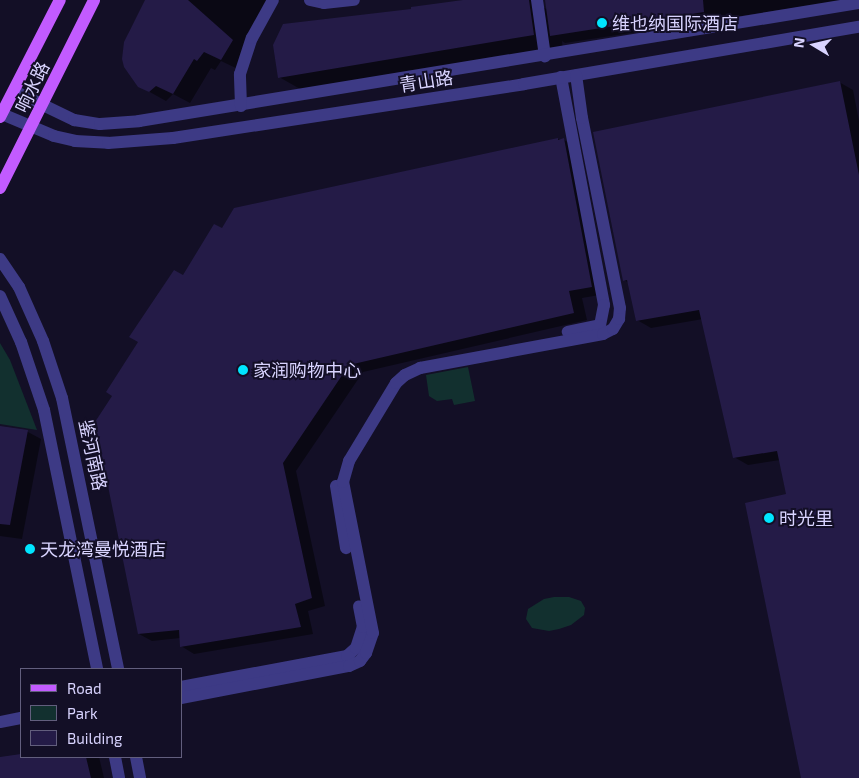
<!DOCTYPE html>
<html>
<head>
<meta charset="utf-8">
<style>
	body { margin:0 }
	#map { position:relative; width:859px; height:778px; overflow:hidden; background:#130f26; font-family:"Exo 2","Noto Sans SC",sans-serif }
	div>[style] { position:absolute }
	.green>* { inset:0; background:#12302f }
	.shadow>* { inset:0; background:#0007 }
	.building>* { inset:0; background:#241b47 }
	.minor>* { height:12px; margin:-6px; padding:0 6px; transform-origin:6px; border-radius:6px; background:#3d3a85 }
	.major>* { height:12px; margin:-6px; padding:0 6px; transform-origin:6px; border-radius:6px; background:#c25bff }
	.dots>* { width:14px; height:14px; translate:-50% -50%; box-sizing:border-box; border:2px solid #130f26; border-radius:50% }
	span { translate:-50% -50%; white-space:nowrap; text-align:center; line-height:1.15; -webkit-text-stroke:4px #130f26; paint-order:stroke }
	.poi-label { font-size:18px; color:#d9d4ff }
	.left { translate:0 -50%; text-align:left }
	.street-label { font-size:18px; color:#d9d4ff }
	.legend { position:absolute; left:20px; top:668px; width:162px; height:90px; box-sizing:border-box; background:#130f26; border:1px solid #625e7d; margin:0; padding:6px 9px; list-style:none; font-size:15px; color:#d9d4ff }
	.legend li { display:flex; align-items:center; gap:10px; height:25px }
	.legend b { width:25px; border:1px solid #625e7d }
	.north { position:absolute; left:789px; top:20px; width:50px; height:50px; -webkit-text-stroke:4px #130f26; paint-order:stroke; rotate:279deg; font-size:14px; font-weight:700; line-height:20px; text-align:center; color:#d9d4ff }
	.north::after { content:''; display:block; margin:auto; width:18px; height:22px; background:#d9d4ff; clip-path:polygon(50% 0,100% 100%,50% 72%,0 100%) }
</style>
</head>
<body>
<div id="map">
	<div class="green">
		<i style="clip-path:polygon(0 343px,10px 360px,37px 430px,0 424px)"></i>
		<i style="clip-path:polygon(468px 367px,475px 401px,454px 405px,452px 399px,437px 401px,429px 396px,426px 375px)"></i>
		<i style="clip-path:polygon(554px 597px,569px 597px,581px 601px,585px 608px,584px 615px,571px 625px,559px 629px,549px 631px,532px 628px,526px 619px,528px 609px,544px 599px)"></i>
	</div>
	<div class="shadow">
		<i style="clip-path:polygon(146px 0,270px 0,238px 69px,221px 61px,215px 70px,211px 68px,190px 103px,173px 94px,166px 101px,139px 86px,124px 51px,129px 32px)"></i>
		<i style="clip-path:polygon(468px 0,531px 0,548px 10px,546px 0,846px 0,565px 43px,562px 41px,563px 52px,309px 94px,279px 77px,412px 10px)"></i>
		<i style="clip-path:polygon(839px 82px,853px 90px,859px 121px,859px 778px,802px 778px,787px 495px,780px 460px,748px 465px,734px 457px,703px 319px,651px 328px,637px 320px,629px 283px,624px 280px)"></i>
		<i style="clip-path:polygon(558px 139px,564px 140px,577px 147px,605px 294px,582px 298px,587px 320px,363px 372px,296px 471px,325px 606px,308px 611px,313px 634px,194px 654px,181px 646px,180px 638px,152px 641px,139px 634px,183px 277px,223px 230px)"></i>
		<i style="clip-path:polygon(0 427px,28px 432px,41px 439px,22px 539px,0 536px)"></i>
		<i style="clip-path:polygon(21px 755px,99px 757px,104px 778px,0 778px,0 759px)"></i>
	</div>
	<div class="building">
		<i style="clip-path:polygon(145px 0,188px 0,233px 40px,221px 60px,204px 52px,197px 61px,194px 59px,173px 94px,156px 86px,149px 92px,138px 87px,124px 67px,122px 59px,124px 42px)"></i>
		<i style="clip-path:polygon(463px 0,529px 0,534px 35px,278px 78px,273px 45px,283px 24px,411px 9px,411px 7px)"></i>
		<i style="clip-path:polygon(545px 0,703px 0,704px 12px,550px 36px)"></i>
		<i style="clip-path:polygon(840px 81px,859px 175px,859px 778px,801px 778px,745px 503px,786px 494px,777px 451px,733px 458px,699px 310px,636px 321px,627px 280px,623px 281px,593px 132px)"></i>
		<i style="clip-path:polygon(558px 138px,558px 140px,564px 138px,592px 287px,569px 291px,574px 313px,349px 365px,283px 463px,312px 598px,295px 604px,301px 627px,180px 647px,179px 630px,138px 634px,95px 422px,112px 396px,106px 392px,138px 342px,129px 337px,174px 270px,183px 275px,214px 224px,222px 228px,234px 208px)"></i>
		<i style="clip-path:polygon(0 426px,28px 430px,10px 525px,0 524px)"></i>
		<i style="clip-path:polygon(21px 754px,21px 757px,86px 757px,91px 778px,0 778px,0 757px)"></i>
	</div>
	<div class="minor">
		<i style="left:310px;top:0;width:14px;rotate:12deg"></i>
		<i style="left:324px;top:3px;width:30px;rotate:-6deg"></i>
		<i style="left:537px;top:0;width:57px;rotate:81.9deg"></i>
		<i style="left:561px;top:77px;width:232px;rotate:79.3deg"></i>
		<i style="left:604px;top:305px;width:20px;rotate:101deg"></i>
		<i style="left:600px;top:325px;width:33px;rotate:168deg"></i>
		<i style="left:14px;top:91px;width:67px;rotate:25.8deg"></i>
		<i style="left:74px;top:120px;width:26px;rotate:9deg"></i>
		<i style="left:100px;top:124px;width:39px;rotate:-4deg"></i>
		<i style="left:139px;top:121px;width:730px;rotate:-9.31deg"></i>
		<i style="left:241px;top:106px;width:32px;rotate:-92deg"></i>
		<i style="left:240px;top:74px;width:38px;rotate:-72deg"></i>
		<i style="left:252px;top:38px;width:43px;rotate:-61.1deg"></i>
		<i style="left:2px;top:114px;width:56px;rotate:22.9deg"></i>
		<i style="left:54px;top:136px;width:22px;rotate:13deg"></i>
		<i style="left:75px;top:141px;width:33px;rotate:3deg"></i>
		<i style="left:108px;top:143px;width:65px;rotate:-4.4deg"></i>
		<i style="left:173px;top:138px;width:355px;rotate:-8.7deg"></i>
		<i style="left:524px;top:84px;width:340px;rotate:-9.7deg"></i>
		<i style="left:0;top:259px;width:34px;rotate:56deg"></i>
		<i style="left:19px;top:287px;width:59px;rotate:66deg"></i>
		<i style="left:43px;top:341px;width:60px;rotate:71.6deg"></i>
		<i style="left:62px;top:398px;width:277px;rotate:78.3deg"></i>
		<i style="left:0;top:296px;width:51px;rotate:65.5deg"></i>
		<i style="left:21px;top:342px;width:72px;rotate:71.3deg"></i>
		<i style="left:44px;top:410px;width:264px;rotate:78.4deg"></i>
		<i style="left:336px;top:486px;width:63px;rotate:80.8deg"></i>
		<i style="left:181px;top:687px;width:169px;rotate:-10.6deg"></i>
		<i style="left:347px;top:656px;width:12px;rotate:-42deg"></i>
		<i style="left:356px;top:648px;width:22px;rotate:-72deg"></i>
		<i style="left:363px;top:627px;width:21px;rotate:-101deg"></i>
		<i style="left:181px;top:698px;width:171px;rotate:-10.8deg"></i>
		<i style="left:349px;top:666px;width:12px;rotate:-24deg"></i>
		<i style="left:360px;top:661px;width:10px;rotate:-53deg"></i>
		<i style="left:366px;top:653px;width:21px;rotate:-71deg"></i>
		<i style="left:373px;top:633px;width:154px;rotate:-101.2deg"></i>
		<i style="left:343px;top:482px;width:22px;rotate:-74deg"></i>
		<i style="left:349px;top:461px;width:91px;rotate:-58.9deg"></i>
		<i style="left:396px;top:383px;width:12px;rotate:-42deg"></i>
		<i style="left:405px;top:375px;width:17px;rotate:-25deg"></i>
		<i style="left:420px;top:368px;width:186px;rotate:-10.5deg"></i>
		<i style="left:603px;top:334px;width:11px;rotate:-27deg"></i>
		<i style="left:613px;top:329px;width:12px;rotate:-59deg"></i>
		<i style="left:619px;top:319px;width:11px;rotate:-85deg"></i>
		<i style="left:620px;top:308px;width:194px;rotate:-101.3deg"></i>
		<i style="left:582px;top:118px;width:43px;rotate:-97.9deg"></i>
		<i style="left:0;top:722px;width:21px;rotate:-11deg"></i>
		<i style="left:115px;top:757px;width:21px;rotate:79deg"></i>
		<i style="left:136px;top:757px;width:21px;rotate:79deg"></i>
	</div>
	<div class="major">
		<i style="left:0;top:117px;width:131px;rotate:-62.9deg"></i>
		<i style="left:0;top:188px;width:210px;rotate:-63.4deg"></i>
	</div>
	<div class="dots">
		<i style="left:602px;top:23px;background:#00e5ff"></i>
		<i style="left:243px;top:370px;background:#00e5ff"></i>
		<i style="left:769px;top:518px;background:#00e5ff"></i>
		<i style="left:30px;top:549px;background:#00e5ff"></i>
	</div>
	<div class="poi-label">
		<span class="left" style="left:612px;top:23px">维也纳国际酒店</span>
		<span class="left" style="left:253px;top:370px">家润购物中心</span>
		<span class="left" style="left:779px;top:518px">时光里</span>
		<span class="left" style="left:40px;top:549px">天龙湾曼悦酒店</span>
	</div>
	<div class="street-label">
		<span style="left:426px;top:81px;rotate:-9deg">青山路</span>
		<span style="left:32px;top:87px;rotate:-64deg">响水路</span>
		<span style="left:93px;top:455px;rotate:78deg">鉴河南路</span>
	</div>
	<ul class="legend">
	<li><b style="height:6px;background:#c25bff"></b>Road</li>
	<li><b style="height:14px;background:#12302f"></b>Park</li>
	<li><b style="height:14px;background:#241b47"></b>Building</li>
	</ul>
	<div class="north">N</div>
</div>
</body>
</html>
